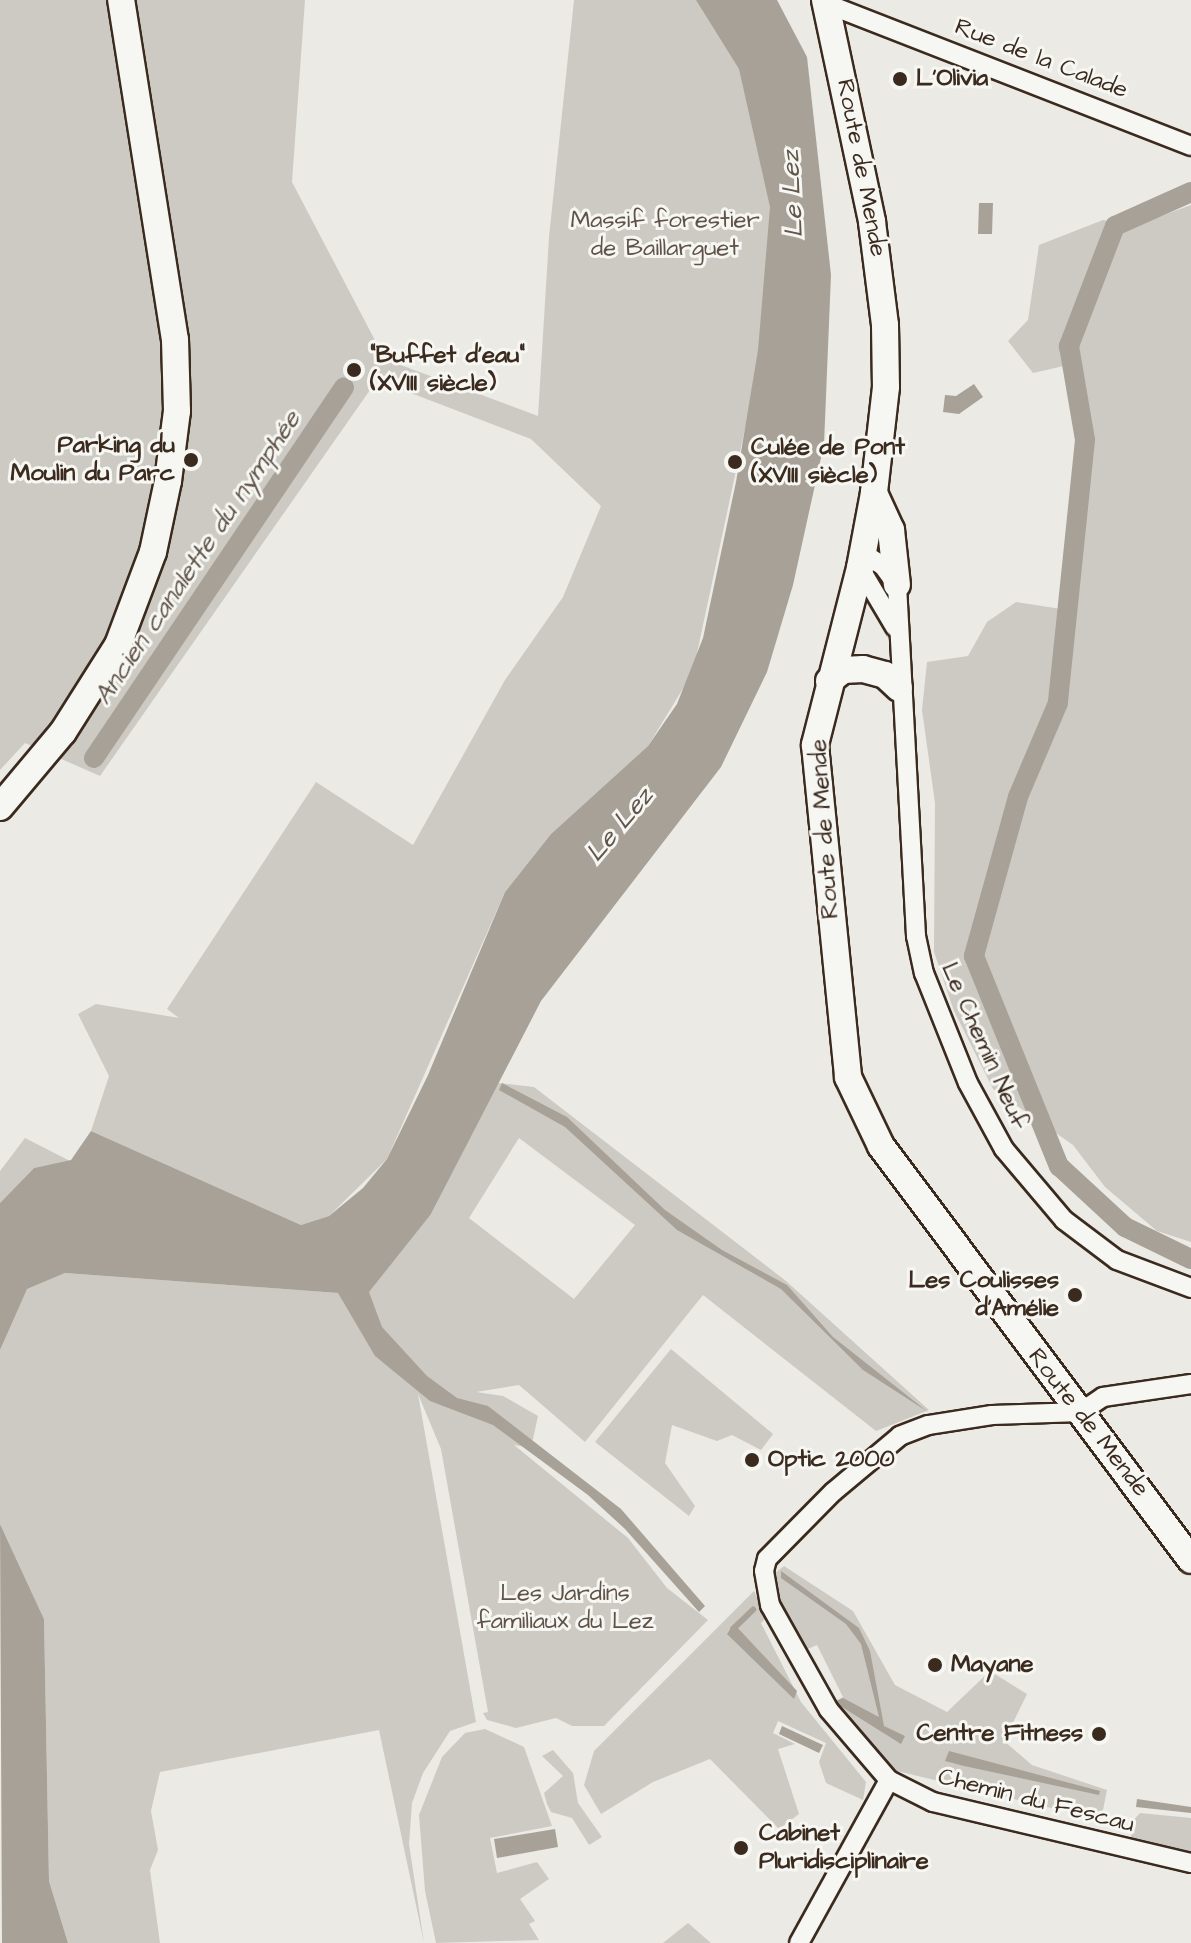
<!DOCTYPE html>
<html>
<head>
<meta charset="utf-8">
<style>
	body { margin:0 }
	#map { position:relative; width:1191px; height:1943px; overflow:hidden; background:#ebeae5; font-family:"Architects Daughter",sans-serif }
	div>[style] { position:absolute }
	.green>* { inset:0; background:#cdcac4 }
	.water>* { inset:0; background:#a8a198 }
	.stream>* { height:6px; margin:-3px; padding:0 3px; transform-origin:3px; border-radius:3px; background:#a8a198 }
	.canal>* { height:20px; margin:-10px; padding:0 10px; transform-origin:10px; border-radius:10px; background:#a8a198 }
	.roads { filter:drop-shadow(2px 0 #3b2a1e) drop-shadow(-2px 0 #3b2a1e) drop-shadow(0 2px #3b2a1e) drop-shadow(0 -2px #3b2a1e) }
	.street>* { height:18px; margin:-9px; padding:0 9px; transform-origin:9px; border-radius:9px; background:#f6f6f2 }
	.secondary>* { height:26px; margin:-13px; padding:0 13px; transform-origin:13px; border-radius:13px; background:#f6f6f2 }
	.dots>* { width:22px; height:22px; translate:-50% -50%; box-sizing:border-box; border:4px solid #f6f6f2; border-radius:50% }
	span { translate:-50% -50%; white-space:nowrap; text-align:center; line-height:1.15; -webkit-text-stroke:6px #f6f6f2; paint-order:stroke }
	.street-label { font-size:24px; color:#3b2a1e }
	.poi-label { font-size:24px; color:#3b2a1e; font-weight:700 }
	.left { translate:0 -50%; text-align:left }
	.right { translate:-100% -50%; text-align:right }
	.park-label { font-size:24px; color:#605248 }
	.water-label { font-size:26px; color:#615449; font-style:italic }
</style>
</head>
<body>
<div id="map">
	<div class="green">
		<i style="clip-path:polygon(0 0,305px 0,292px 182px,378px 346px,379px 357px,538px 416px,549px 237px,574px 0,727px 0,766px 87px,776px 283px,693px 672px,648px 746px,551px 834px,505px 892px,387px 1159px,329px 1216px,301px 1225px,91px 1131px,109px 1076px,78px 1014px,96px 1004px,179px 1018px,167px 1009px,316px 782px,413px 845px,505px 680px,563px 597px,601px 506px,531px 439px,377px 380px,100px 776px,25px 743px,0 770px)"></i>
		<i style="clip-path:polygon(1191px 205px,1191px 1242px,1157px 1231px,1105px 1187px,1073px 1145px,993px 1089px,954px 1011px,934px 952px,935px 803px,922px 710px,927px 662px,968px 656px,987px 622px,1016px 602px,1061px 609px,1079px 437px,1064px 366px,1033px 373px,1008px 341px,1028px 320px,1039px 245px,1103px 220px,1134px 226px)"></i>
		<i style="clip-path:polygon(evenodd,498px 1083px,534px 1087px,786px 1281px,929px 1410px,876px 1431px,703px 1295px,585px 1442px,519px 1385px,476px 1392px,503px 1396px,538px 1416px,531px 1448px,514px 1445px,628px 1538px,667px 1588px,708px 1620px,604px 1726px,572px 1726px,556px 1718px,516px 1728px,487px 1720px,483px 1713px,488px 1712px,441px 1449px,418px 1394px,476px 1722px,450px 1731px,423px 1773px,412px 1803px,409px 1844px,424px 1943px,379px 1730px,160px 1772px,151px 1811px,158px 1850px,150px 1870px,160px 1943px,68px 1943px,49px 1881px,44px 1619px,0 1524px,0 1350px,24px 1290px,65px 1273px,338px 1293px,431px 1214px,498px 1083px,519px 1138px,635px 1225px,574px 1299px,469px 1218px,519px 1138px)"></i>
		<i style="clip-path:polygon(25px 1138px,70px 1161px,34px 1168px,0 1203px,0 1171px)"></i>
		<i style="clip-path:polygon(671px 1349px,773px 1434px,761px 1450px,732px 1435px,717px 1441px,672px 1425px,665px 1463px,695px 1506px,689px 1516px,595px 1442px)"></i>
		<i style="clip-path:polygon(784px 1566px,853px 1611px,895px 1685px,947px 1712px,990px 1671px,1027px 1694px,1004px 1741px,1032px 1765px,1107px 1790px,1101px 1820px,897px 1771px,858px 1735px,834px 1702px,843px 1697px,817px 1645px,803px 1651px,769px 1578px)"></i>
		<i style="clip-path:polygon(754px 1591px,767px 1617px,761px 1623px,801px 1702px,866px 1782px,863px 1800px,826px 1783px,819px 1762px,826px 1743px,778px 1721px,773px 1733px,795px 1744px,778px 1749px,799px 1814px,779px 1829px,710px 1759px,653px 1782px,601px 1814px,584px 1785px,594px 1751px)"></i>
		<i style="clip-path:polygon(485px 1729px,524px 1747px,552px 1826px,490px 1838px,497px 1873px,537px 1862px,549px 1879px,520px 1899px,535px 1921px,529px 1924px,539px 1940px,436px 1943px,425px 1891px,419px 1815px,442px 1757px,465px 1733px)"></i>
		<i style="clip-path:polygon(553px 1750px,573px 1773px,578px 1803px,602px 1837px,589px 1845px,572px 1818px,551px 1812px,547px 1804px,544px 1793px,563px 1776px,542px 1756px)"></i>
		<i style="clip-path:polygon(1140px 1813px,1191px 1818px,1191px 1854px,1131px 1839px,1132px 1822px)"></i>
		<i style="clip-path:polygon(688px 1923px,711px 1943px,663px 1943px)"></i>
	</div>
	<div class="water">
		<i style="clip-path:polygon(696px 0,777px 0,807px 57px,831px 275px,824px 444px,793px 585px,767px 672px,721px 767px,541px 1001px,431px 1214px,369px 1292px,382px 1327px,427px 1376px,457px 1398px,488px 1406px,621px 1509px,705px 1606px,699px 1612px,625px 1529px,588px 1495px,493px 1425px,430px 1401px,375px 1356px,338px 1293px,65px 1273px,27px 1289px,0 1350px,0 1203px,34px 1168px,71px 1160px,91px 1131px,301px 1225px,329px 1216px,363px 1188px,387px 1159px,428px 1075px,505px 892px,551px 834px,648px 746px,677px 704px,703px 638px,736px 482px,758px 350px,770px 207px,739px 69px)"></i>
		<i style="clip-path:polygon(979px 203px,993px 203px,992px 234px,978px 234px)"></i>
		<i style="clip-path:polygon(974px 384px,983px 397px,959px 414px,943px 412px,945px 395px,956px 396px)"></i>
		<i style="clip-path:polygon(502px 1083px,567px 1117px,665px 1210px,722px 1250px,787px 1285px,833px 1337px,928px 1412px,863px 1370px,781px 1289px,677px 1230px,565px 1127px,499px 1090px)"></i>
		<i style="clip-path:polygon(0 1524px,44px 1619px,49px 1881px,68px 1943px,2px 1943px)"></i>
		<i style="clip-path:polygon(781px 1571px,859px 1628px,870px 1651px,884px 1726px,905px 1736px,901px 1744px,834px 1702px,843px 1698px,879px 1717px,861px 1644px,846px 1624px,781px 1578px)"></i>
		<i style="clip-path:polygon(734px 1624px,797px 1691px,794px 1699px,727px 1634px)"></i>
		<i style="clip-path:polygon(782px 1726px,823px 1745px,819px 1753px,779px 1734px)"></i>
		<i style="clip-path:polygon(949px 1751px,1100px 1791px,1099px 1795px,964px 1766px,945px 1761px)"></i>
		<i style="clip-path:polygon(1137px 1799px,1191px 1807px,1191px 1813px,1136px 1807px)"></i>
		<i style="clip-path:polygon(555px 1829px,558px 1847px,497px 1858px,494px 1839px)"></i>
	</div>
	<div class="stream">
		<i style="left:733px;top:1629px;width:28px;rotate:-44deg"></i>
	</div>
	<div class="canal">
		<i style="left:1191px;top:192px;width:83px;rotate:155.9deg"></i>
		<i style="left:1115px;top:226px;width:129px;rotate:111deg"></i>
		<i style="left:1069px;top:346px;width:95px;rotate:80.3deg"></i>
		<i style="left:1085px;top:440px;width:264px;rotate:95.9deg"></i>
		<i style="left:1058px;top:703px;width:102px;rotate:113.1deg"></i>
		<i style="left:1018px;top:797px;width:165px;rotate:105.5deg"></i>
		<i style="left:974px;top:956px;width:227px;rotate:68deg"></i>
		<i style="left:1059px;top:1166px;width:90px;rotate:42.7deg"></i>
		<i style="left:1125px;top:1227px;width:73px;rotate:25.9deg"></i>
		<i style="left:94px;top:758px;width:447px;rotate:-56deg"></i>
	</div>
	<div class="roads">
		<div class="street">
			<i style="left:827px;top:4px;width:391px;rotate:21.3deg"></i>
			<i style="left:864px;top:554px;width:22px;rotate:32deg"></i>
			<i style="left:883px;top:566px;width:24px;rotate:54deg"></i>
			<i style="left:897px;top:585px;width:352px;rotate:86.9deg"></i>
			<i style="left:916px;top:936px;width:38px;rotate:78deg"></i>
			<i style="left:924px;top:973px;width:118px;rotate:68.2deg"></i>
			<i style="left:968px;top:1083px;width:75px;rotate:61.4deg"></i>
			<i style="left:1004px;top:1149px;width:93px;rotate:49.8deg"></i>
			<i style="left:1064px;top:1220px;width:66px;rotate:37deg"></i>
			<i style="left:1117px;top:1260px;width:79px;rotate:20.7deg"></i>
			<i style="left:860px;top:568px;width:69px;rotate:59.3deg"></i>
			<i style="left:1191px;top:1384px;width:89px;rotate:171.6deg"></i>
			<i style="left:1103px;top:1397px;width:27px;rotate:146deg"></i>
			<i style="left:1081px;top:1412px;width:89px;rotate:178.1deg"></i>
			<i style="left:992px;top:1415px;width:65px;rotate:171.1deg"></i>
			<i style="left:928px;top:1425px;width:30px;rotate:159deg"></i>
			<i style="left:900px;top:1436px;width:87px;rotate:140.1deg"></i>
			<i style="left:833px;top:1492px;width:94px;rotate:134.6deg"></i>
			<i style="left:767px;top:1559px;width:12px;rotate:104deg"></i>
			<i style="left:764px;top:1571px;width:35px;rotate:80deg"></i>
			<i style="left:770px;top:1605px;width:120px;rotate:60.7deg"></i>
			<i style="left:829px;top:1710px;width:92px;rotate:49.4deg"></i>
			<i style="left:889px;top:1780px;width:49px;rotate:26.6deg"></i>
			<i style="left:933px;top:1802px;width:265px;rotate:13.3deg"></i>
			<i style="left:799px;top:1943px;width:186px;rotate:-61.1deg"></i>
		</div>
		<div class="secondary">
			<i style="left:825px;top:0;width:227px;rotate:78deg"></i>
			<i style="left:872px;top:222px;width:104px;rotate:82.8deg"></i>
			<i style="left:885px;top:325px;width:62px;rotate:89.1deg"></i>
			<i style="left:886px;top:387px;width:107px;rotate:96.5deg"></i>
			<i style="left:874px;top:493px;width:76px;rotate:100.6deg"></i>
			<i style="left:860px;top:568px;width:183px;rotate:104.3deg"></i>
			<i style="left:815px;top:745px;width:334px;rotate:84.3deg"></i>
			<i style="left:848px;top:1077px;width:76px;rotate:64.4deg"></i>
			<i style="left:881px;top:1146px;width:517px;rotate:53.17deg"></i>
			<i style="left:874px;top:493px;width:41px;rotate:65.3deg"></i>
			<i style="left:891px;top:530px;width:55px;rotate:83.8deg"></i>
			<i style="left:829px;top:681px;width:18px;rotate:-38deg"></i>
			<i style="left:843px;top:670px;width:20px;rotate:-3deg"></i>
			<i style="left:863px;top:669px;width:23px;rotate:15deg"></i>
			<i style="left:885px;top:675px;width:19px;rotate:43deg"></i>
			<i style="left:0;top:807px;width:98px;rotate:-50deg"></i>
			<i style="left:63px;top:732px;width:103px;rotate:-57.7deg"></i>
			<i style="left:118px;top:645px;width:99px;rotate:-69.4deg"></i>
			<i style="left:153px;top:552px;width:73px;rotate:-78.1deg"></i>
			<i style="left:168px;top:481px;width:71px;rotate:-82.7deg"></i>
			<i style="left:177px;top:411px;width:71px;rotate:-91.6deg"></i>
			<i style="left:175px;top:340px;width:344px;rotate:-99deg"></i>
		</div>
	</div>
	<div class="dots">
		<i style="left:900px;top:79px;background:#3b2a1e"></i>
		<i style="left:354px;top:370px;background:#3b2a1e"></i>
		<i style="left:191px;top:460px;background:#3b2a1e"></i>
		<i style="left:735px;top:462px;background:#3b2a1e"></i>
		<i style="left:1075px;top:1295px;background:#3b2a1e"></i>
		<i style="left:752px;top:1460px;background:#3b2a1e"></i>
		<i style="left:935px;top:1665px;background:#3b2a1e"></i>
		<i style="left:1099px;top:1734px;background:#3b2a1e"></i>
		<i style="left:741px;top:1848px;background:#3b2a1e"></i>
	</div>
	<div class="street-label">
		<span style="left:1041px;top:59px;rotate:21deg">Rue de la Calade</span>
		<span style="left:861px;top:168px;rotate:79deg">Route de Mende</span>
		<span style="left:825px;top:829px;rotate:-94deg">Route de Mende</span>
		<span style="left:984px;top:1046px;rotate:66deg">Le Chemin Neuf</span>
		<span style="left:1088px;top:1423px;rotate:52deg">Route de Mende</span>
		<span style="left:1036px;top:1801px;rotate:14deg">Chemin du Fescau</span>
	</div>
	<div class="poi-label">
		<span class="left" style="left:916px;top:79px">L'Olivia</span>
		<span class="left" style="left:370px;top:370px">"Buffet d'eau"<br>(XVIII siècle)</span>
		<span class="right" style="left:175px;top:460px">Parking du<br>Moulin du Parc</span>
		<span class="left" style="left:751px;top:462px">Culée de Pont<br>(XVIII siècle)</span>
		<span class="right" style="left:1059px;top:1295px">Les Coulisses<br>d'Amélie</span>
		<span class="left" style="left:768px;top:1460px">Optic 2000</span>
		<span class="left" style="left:951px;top:1665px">Mayane</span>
		<span class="right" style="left:1083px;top:1734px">Centre Fitness</span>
		<span class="left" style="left:759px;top:1848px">Cabinet<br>Pluridisciplinaire</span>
	</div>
	<div class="park-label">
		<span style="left:665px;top:235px">Massif forestier<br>de Baillarguet</span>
		<span style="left:565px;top:1608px">Les Jardins<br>familiaux du Lez</span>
	</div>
	<div class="water-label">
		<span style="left:793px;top:194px;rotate:-93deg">Le Lez</span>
		<span style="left:198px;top:558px;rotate:-56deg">Ancien canalette du nymphée</span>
		<span style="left:620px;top:825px;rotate:-50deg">Le Lez</span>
	</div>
</div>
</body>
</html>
